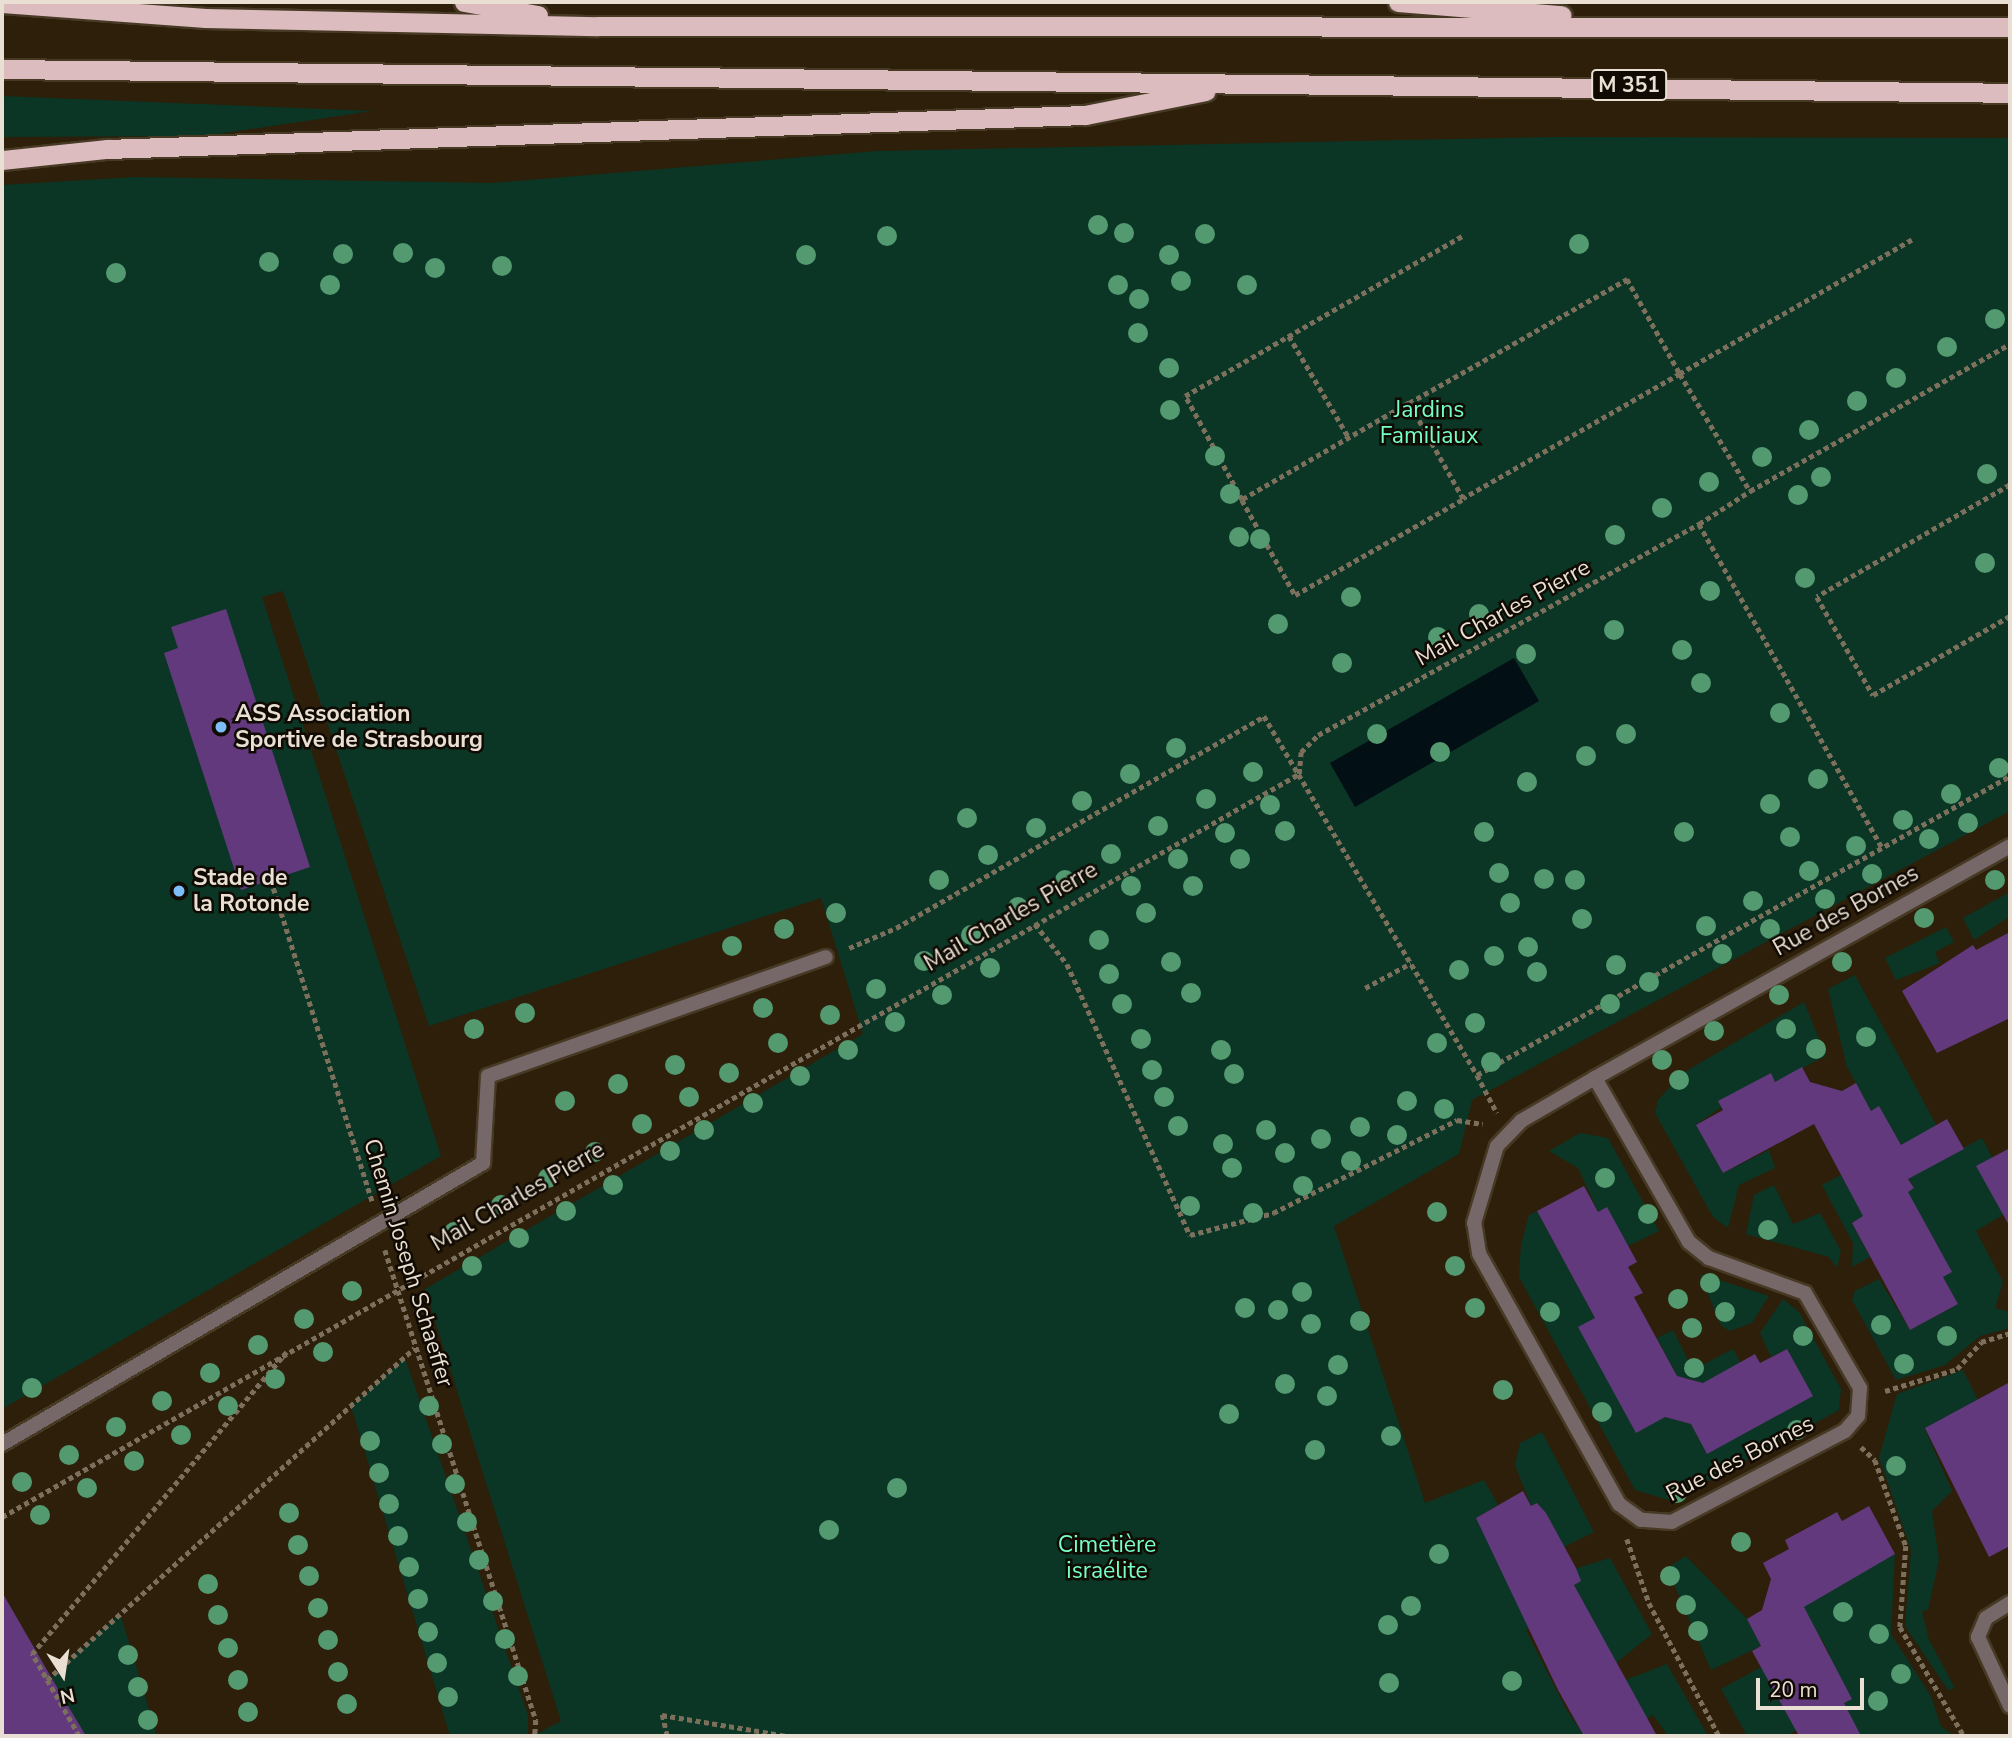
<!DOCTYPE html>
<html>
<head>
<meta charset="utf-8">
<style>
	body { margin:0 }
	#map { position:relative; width:2012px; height:1738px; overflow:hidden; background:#2d1f09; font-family:"Nunito Sans",sans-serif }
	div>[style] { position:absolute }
	.green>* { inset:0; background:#0b3625 }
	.water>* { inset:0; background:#020f14 }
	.building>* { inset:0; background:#62397d }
	.path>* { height:4.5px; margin-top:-2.25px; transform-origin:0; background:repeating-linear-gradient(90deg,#7c705d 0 5px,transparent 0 8.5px) }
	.roads { filter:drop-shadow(2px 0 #473a25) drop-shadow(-2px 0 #473a25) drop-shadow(0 2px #473a25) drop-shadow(0 -2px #473a25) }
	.service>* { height:14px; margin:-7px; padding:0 7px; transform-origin:7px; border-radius:7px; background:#766869 }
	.minor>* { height:14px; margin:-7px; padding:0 7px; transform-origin:7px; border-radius:7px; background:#766869 }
	.trunk>* { height:19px; margin:-9.5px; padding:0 9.5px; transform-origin:9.5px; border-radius:9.5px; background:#ddbcc0 }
	.trees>* { width:20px; height:20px; margin:-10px; border-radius:50%; background:#549a71 }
	.dots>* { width:19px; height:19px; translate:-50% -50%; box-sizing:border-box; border:4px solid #100a03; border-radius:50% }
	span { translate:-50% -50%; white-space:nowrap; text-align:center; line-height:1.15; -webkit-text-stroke:5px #100a03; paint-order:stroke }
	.shield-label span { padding:2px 5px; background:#100a03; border:2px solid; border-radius:5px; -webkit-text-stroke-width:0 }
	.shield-label { font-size:21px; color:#e9e0d3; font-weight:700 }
	.park-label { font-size:23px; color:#74ffc6 }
	.street-label { font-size:23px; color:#e9e0d3 }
	.poi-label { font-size:23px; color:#e9e0d3; font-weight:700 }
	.left { translate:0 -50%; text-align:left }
	.frame { position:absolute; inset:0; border:4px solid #e9e0d3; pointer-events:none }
	.north { position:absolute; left:28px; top:1640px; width:70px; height:70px; -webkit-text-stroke:5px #100a03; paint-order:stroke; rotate:168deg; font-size:19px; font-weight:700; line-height:28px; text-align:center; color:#e9e0d3 }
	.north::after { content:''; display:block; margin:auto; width:24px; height:32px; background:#e9e0d3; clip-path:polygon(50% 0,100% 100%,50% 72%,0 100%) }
	.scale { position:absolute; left:1756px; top:1678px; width:108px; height:32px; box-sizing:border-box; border:4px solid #e9e0d3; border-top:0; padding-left:9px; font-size:21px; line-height:24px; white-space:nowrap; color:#e9e0d3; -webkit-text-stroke:5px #100a03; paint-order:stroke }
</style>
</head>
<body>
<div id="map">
	<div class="green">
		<i style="clip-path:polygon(2px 96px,372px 111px,205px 136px,2px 137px)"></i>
		<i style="clip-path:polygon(1554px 137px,2010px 138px,2010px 811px,1472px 1100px,1459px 1154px,1334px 1226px,1425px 1503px,1484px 1480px,1498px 1505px,1476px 1518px,1534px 1625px,1526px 1630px,1566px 1709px,1583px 1734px,1592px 1730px,1595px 1736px,533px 1736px,561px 1721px,425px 1289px,863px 1034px,821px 898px,429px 1026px,283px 591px,262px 597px,441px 1156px,2px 1409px,2px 185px,135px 177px,492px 183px,877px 151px)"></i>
		<i style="clip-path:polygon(2010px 892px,2010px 916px,1974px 940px,1963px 918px)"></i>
		<i style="clip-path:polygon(1946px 927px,1954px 942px,1935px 952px,1940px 963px,1896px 980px,1885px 958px)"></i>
		<i style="clip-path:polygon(1855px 975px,1952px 1154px,1982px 1138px,1999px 1170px,2006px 1213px,1976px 1231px,2003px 1282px,1995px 1308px,2010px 1312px,2010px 1328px,1980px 1336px,1945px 1365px,1896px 1380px,1852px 1300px,1855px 1291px,1879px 1279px,1910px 1330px,1958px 1304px,1943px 1277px,1951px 1272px,1938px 1246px,1899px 1196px,1914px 1188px,1899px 1162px,1907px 1157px,1901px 1144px,1895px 1147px,1880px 1107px,1871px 1111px,1847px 1067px,1828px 989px)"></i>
		<i style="clip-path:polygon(1804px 1002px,1826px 1056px,1775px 1082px,1770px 1073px,1696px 1125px,1723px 1173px,1769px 1150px,1775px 1168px,1739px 1185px,1728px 1228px,1713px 1217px,1655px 1113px,1658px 1100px,1683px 1073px)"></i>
		<i style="clip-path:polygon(1580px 1133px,1608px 1138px,1659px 1231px,1628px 1246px,1607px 1208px,1598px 1212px,1578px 1168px,1549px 1151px)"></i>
		<i style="clip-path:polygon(1841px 1175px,1865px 1215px,1852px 1223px,1870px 1257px,1852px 1267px,1853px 1243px,1822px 1185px)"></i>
		<i style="clip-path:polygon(1774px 1185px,1793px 1224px,1820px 1213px,1841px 1251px,1837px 1268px,1829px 1257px,1746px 1234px,1754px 1195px)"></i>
		<i style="clip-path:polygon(1537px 1211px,1595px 1318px,1665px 1417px,1691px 1424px,1707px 1453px,1787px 1349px,1771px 1357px,1760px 1333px,1783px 1299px,1799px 1312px,1841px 1389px,1839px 1410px,1672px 1501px,1635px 1490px,1519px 1277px,1521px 1244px,1529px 1215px)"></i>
		<i style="clip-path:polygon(1700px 1274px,1769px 1296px,1752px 1323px,1730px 1331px,1721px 1326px)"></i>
		<i style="clip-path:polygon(1673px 1330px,1693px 1370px,1733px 1349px,1741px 1363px,1703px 1383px,1677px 1376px,1657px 1338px)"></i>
		<i style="clip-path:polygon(405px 1358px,528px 1715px,528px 1736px,450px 1736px,351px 1406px)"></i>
		<i style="clip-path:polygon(1963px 1370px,1978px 1400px,1925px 1429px,1952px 1491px,1932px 1511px,1939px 1560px,1928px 1610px,1922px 1611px,1929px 1640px,1955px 1688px,1948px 1690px,1905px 1626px,1911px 1550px,1879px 1458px,1897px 1394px)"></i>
		<i style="clip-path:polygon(1542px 1432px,1594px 1532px,1564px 1547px,1546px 1513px,1537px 1503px,1531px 1506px,1515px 1465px,1520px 1443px)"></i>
		<i style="clip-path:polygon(1895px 1554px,1891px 1634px,1931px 1696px,1941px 1726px,1954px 1736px,1861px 1736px,1835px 1708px,1852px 1698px,1823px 1660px,1830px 1655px,1820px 1636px,1813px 1640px,1801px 1605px)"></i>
		<i style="clip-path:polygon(1686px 1556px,1747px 1619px,1761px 1646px,1711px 1670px,1667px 1568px)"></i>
		<i style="clip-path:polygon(1610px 1558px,1652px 1634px,1616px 1663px,1574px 1585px,1574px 1569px)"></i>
		<i style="clip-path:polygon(120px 1613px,157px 1736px,86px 1736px,51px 1677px)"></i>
		<i style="clip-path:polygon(1667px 1664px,1708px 1736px,1668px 1736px,1653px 1715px,1647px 1719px,1623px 1681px)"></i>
		<i style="clip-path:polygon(1761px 1667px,1804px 1724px,1788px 1736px,1747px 1736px,1721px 1689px)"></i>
	</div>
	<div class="water">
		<i style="clip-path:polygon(1514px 658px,1539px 701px,1355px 807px,1330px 763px)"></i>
	</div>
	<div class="building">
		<i style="clip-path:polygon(226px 609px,310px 867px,241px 890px,164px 653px,178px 648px,171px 627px)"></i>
		<i style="clip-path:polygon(2010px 932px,2010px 1018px,1937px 1053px,1902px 991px,1973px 945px,1976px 950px)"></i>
		<i style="clip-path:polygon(1802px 1067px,1810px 1082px,1842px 1091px,1856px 1083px,1871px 1111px,1879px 1106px,1901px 1145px,1947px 1119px,1964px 1149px,1908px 1179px,1914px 1188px,1908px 1192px,1952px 1272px,1943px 1277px,1958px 1304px,1910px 1330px,1852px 1223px,1863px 1216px,1814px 1124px,1723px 1173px,1696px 1125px,1723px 1110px,1718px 1101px,1771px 1073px,1775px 1082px)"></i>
		<i style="clip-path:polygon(2010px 1148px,2010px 1227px,1976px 1166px)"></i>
		<i style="clip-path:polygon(1584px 1186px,1598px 1212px,1607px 1207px,1637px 1262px,1628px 1267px,1643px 1293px,1634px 1297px,1677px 1376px,1703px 1383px,1755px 1354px,1760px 1363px,1787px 1349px,1813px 1396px,1707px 1454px,1691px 1424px,1665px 1417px,1636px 1433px,1578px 1327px,1595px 1318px,1537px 1211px)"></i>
		<i style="clip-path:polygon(2010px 1382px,2010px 1546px,1989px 1557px,1925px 1428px)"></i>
		<i style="clip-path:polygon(1523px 1491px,1531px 1506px,1537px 1503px,1546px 1513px,1576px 1568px,1581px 1581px,1574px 1585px,1657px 1736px,1584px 1736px,1558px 1690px,1476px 1518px)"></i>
		<i style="clip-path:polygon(1869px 1506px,1895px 1554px,1804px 1607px,1852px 1699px,1844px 1703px,1861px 1736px,1799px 1736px,1752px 1651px,1761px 1646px,1747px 1619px,1762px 1610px,1771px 1579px,1763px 1563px,1789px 1549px,1785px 1540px,1837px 1512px,1842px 1521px)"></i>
		<i style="clip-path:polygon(2px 1592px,51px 1677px,86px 1736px,2px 1736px)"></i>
	</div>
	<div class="path">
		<i style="left:1912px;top:240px;width:268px;rotate:150deg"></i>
		<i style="left:1680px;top:374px;width:250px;rotate:150.1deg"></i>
		<i style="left:1463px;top:499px;width:110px;rotate:-119.4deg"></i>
		<i style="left:1409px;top:403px;width:251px;rotate:-29.6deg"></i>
		<i style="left:1627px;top:279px;width:109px;rotate:60.8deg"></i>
		<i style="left:1680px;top:374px;width:136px;rotate:59.1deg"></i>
		<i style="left:1750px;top:491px;width:299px;rotate:-29.5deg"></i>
		<i style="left:1289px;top:336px;width:118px;rotate:59.5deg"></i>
		<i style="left:1409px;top:403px;width:193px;rotate:149.9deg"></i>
		<i style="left:1242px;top:500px;width:109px;rotate:60.8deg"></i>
		<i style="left:1295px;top:595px;width:193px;rotate:-29.7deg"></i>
		<i style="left:2010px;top:485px;width:223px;rotate:149.9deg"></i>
		<i style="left:1817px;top:597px;width:113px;rotate:60.3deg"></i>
		<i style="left:1873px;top:695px;width:158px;rotate:-30deg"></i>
		<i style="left:1242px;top:500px;width:119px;rotate:-118.7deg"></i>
		<i style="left:1185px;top:396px;width:322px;rotate:-30deg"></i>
		<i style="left:1699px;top:524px;width:61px;rotate:-32.9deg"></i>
		<i style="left:271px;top:880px;width:337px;rotate:72.5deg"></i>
		<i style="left:1035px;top:924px;width:51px;rotate:51.3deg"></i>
		<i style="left:1067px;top:964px;width:298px;rotate:65.6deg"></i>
		<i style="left:1190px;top:1235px;width:86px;rotate:-14.8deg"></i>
		<i style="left:1273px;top:1213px;width:206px;rotate:-26.8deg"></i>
		<i style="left:1457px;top:1120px;width:26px;rotate:9deg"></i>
		<i style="left:849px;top:948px;width:51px;rotate:-23.1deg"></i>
		<i style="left:896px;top:928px;width:425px;rotate:-29.9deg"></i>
		<i style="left:1264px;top:716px;width:417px;rotate:59.3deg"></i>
		<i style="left:1477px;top:1075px;width:611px;rotate:-29.29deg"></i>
		<i style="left:1365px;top:988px;width:52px;rotate:-28.5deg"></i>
		<i style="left:1477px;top:1075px;width:43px;rotate:62.2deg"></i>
		<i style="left:385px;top:1250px;width:494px;rotate:72.2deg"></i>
		<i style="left:536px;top:1720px;width:16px;rotate:94deg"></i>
		<i style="left:1885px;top:1391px;width:75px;rotate:-17deg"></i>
		<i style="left:1957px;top:1369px;width:36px;rotate:-48deg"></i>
		<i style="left:1981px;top:1342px;width:30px;rotate:-17deg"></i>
		<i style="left:1861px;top:1447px;width:19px;rotate:43deg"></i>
		<i style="left:1875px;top:1460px;width:91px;rotate:70.2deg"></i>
		<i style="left:1906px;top:1546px;width:81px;rotate:94.2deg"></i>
		<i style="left:1900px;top:1627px;width:126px;rotate:59.6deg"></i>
		<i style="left:2px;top:1517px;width:1495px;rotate:-29.81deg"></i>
		<i style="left:1299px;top:774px;width:22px;rotate:-85deg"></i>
		<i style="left:1301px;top:752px;width:24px;rotate:-45deg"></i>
		<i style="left:1318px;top:735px;width:436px;rotate:-29deg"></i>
		<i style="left:1699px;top:524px;width:371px;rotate:60.5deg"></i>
		<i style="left:1627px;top:1539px;width:68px;rotate:71deg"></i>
		<i style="left:1649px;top:1603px;width:150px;rotate:62.2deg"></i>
		<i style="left:47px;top:1680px;width:495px;rotate:-42.1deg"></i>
		<i style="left:79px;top:1736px;width:95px;rotate:-119.8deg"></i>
		<i style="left:32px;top:1654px;width:395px;rotate:-49.9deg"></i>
		<i style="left:667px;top:1736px;width:22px;rotate:-103deg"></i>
		<i style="left:662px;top:1715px;width:128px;rotate:9.5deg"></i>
	</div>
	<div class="roads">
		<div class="service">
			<i style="left:2px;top:1444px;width:557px;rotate:-30.29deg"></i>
			<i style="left:483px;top:1163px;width:87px;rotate:-86.7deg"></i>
			<i style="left:488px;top:1076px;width:358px;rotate:-19.4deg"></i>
			<i style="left:2010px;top:1603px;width:28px;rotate:148deg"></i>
			<i style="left:1986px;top:1618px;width:21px;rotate:113deg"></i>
			<i style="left:1978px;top:1637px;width:76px;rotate:65.1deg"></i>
		</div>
		<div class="minor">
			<i style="left:1595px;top:1078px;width:189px;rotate:60.2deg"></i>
			<i style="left:1689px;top:1242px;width:26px;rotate:39deg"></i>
			<i style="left:1709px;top:1258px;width:102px;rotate:20deg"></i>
			<i style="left:1805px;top:1293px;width:110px;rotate:59.9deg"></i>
			<i style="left:1860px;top:1388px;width:28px;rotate:94deg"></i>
			<i style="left:1858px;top:1416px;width:20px;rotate:131deg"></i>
			<i style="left:1845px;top:1431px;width:195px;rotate:152.3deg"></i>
			<i style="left:1672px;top:1522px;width:31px;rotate:-176deg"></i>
			<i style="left:1641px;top:1520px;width:27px;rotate:-144deg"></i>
			<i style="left:1619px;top:1504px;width:287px;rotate:-119.2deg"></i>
			<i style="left:1479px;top:1253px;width:30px;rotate:-99deg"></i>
			<i style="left:1474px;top:1223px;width:80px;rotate:-73.4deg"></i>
			<i style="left:1497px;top:1146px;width:35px;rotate:-46deg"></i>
			<i style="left:1521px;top:1121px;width:86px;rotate:-30.2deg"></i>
			<i style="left:1595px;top:1078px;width:475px;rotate:-29.2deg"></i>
		</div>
		<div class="trunk">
			<i style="left:464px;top:2px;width:75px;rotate:10deg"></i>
			<i style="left:1398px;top:2px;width:164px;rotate:4.6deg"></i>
			<i style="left:2px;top:3px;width:204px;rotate:4.2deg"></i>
			<i style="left:205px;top:18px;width:393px;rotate:1.2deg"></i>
			<i style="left:598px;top:26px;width:1412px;rotate:0.04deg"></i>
			<i style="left:2px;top:69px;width:2008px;rotate:0.68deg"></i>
			<i style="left:2px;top:160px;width:106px;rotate:-6deg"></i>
			<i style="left:107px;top:149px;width:979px;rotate:-1.99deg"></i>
			<i style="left:1085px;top:115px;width:123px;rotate:-11.2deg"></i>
		</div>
	</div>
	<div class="trees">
		<i style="left:1098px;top:225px"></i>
		<i style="left:1124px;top:233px"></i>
		<i style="left:1205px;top:234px"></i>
		<i style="left:887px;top:236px"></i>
		<i style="left:1579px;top:244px"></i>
		<i style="left:403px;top:253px"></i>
		<i style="left:343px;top:254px"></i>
		<i style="left:806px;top:255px"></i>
		<i style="left:1169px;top:255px"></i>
		<i style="left:269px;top:262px"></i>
		<i style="left:502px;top:266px"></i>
		<i style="left:435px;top:268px"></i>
		<i style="left:116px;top:273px"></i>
		<i style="left:1181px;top:281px"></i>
		<i style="left:330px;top:285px"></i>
		<i style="left:1118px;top:285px"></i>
		<i style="left:1247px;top:285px"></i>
		<i style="left:1139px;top:299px"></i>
		<i style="left:1995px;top:319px"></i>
		<i style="left:1138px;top:333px"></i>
		<i style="left:1947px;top:347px"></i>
		<i style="left:1169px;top:368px"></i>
		<i style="left:1896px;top:378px"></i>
		<i style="left:1857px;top:401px"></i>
		<i style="left:1170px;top:410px"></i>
		<i style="left:1809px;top:430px"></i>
		<i style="left:1215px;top:456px"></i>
		<i style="left:1762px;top:457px"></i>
		<i style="left:1987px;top:474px"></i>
		<i style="left:1821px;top:477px"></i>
		<i style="left:1709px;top:482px"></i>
		<i style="left:1230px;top:494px"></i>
		<i style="left:1798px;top:495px"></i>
		<i style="left:1662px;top:508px"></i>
		<i style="left:1615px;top:535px"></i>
		<i style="left:1239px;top:537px"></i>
		<i style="left:1260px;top:539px"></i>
		<i style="left:1985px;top:563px"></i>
		<i style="left:1805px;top:578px"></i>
		<i style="left:1710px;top:591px"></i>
		<i style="left:1351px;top:597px"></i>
		<i style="left:1479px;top:614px"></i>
		<i style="left:1278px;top:624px"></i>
		<i style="left:1614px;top:630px"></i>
		<i style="left:1438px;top:637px"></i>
		<i style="left:1682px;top:650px"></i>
		<i style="left:1526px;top:654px"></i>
		<i style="left:1342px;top:663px"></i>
		<i style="left:1701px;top:683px"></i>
		<i style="left:1780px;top:713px"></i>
		<i style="left:1377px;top:734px"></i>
		<i style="left:1626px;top:734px"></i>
		<i style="left:1176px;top:748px"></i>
		<i style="left:1440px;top:752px"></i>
		<i style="left:1586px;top:756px"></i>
		<i style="left:1999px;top:768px"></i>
		<i style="left:1253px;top:772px"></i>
		<i style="left:1130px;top:774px"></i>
		<i style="left:1818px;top:779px"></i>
		<i style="left:1527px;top:782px"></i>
		<i style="left:1951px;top:794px"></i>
		<i style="left:1206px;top:799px"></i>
		<i style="left:1082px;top:801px"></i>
		<i style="left:1770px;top:804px"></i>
		<i style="left:1270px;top:805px"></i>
		<i style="left:967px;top:818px"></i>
		<i style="left:1903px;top:820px"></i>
		<i style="left:1968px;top:823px"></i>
		<i style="left:1158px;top:826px"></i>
		<i style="left:1036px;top:828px"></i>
		<i style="left:1285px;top:831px"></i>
		<i style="left:1484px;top:832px"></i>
		<i style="left:1684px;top:832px"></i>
		<i style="left:1225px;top:833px"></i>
		<i style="left:1790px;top:837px"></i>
		<i style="left:1929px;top:839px"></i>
		<i style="left:1856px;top:846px"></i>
		<i style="left:1111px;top:854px"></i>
		<i style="left:988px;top:855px"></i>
		<i style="left:1178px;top:859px"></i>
		<i style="left:1240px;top:859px"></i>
		<i style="left:1809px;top:871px"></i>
		<i style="left:1499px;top:873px"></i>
		<i style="left:1872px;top:874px"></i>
		<i style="left:1544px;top:879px"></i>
		<i style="left:939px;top:880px"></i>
		<i style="left:1065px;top:880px"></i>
		<i style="left:1575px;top:880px"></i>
		<i style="left:1995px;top:880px"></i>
		<i style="left:1131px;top:886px"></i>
		<i style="left:1193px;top:886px"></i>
		<i style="left:1825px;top:899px"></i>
		<i style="left:1753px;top:901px"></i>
		<i style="left:1510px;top:903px"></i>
		<i style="left:1018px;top:907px"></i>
		<i style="left:836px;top:913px"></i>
		<i style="left:1146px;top:913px"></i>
		<i style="left:1924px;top:918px"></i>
		<i style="left:1582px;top:919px"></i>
		<i style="left:1706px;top:926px"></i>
		<i style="left:784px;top:929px"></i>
		<i style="left:1770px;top:929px"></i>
		<i style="left:971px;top:935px"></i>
		<i style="left:1099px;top:940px"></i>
		<i style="left:732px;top:946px"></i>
		<i style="left:1528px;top:947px"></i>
		<i style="left:1722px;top:954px"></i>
		<i style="left:1494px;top:956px"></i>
		<i style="left:924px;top:961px"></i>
		<i style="left:1171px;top:962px"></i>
		<i style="left:1842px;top:962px"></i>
		<i style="left:1616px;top:965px"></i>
		<i style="left:990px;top:968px"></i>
		<i style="left:1459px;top:970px"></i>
		<i style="left:1537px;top:972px"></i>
		<i style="left:1109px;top:974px"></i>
		<i style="left:1649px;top:982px"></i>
		<i style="left:876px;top:989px"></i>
		<i style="left:1191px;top:993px"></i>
		<i style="left:942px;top:995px"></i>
		<i style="left:1779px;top:995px"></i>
		<i style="left:1122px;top:1004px"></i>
		<i style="left:1610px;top:1004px"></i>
		<i style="left:763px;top:1008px"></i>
		<i style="left:525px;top:1013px"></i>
		<i style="left:830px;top:1015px"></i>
		<i style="left:895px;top:1022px"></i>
		<i style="left:1475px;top:1023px"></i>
		<i style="left:474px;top:1029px"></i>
		<i style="left:1786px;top:1029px"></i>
		<i style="left:1714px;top:1031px"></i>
		<i style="left:1866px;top:1037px"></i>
		<i style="left:1141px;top:1039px"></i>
		<i style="left:778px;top:1043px"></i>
		<i style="left:1437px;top:1043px"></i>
		<i style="left:1816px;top:1049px"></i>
		<i style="left:848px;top:1050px"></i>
		<i style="left:1221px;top:1050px"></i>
		<i style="left:1662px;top:1060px"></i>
		<i style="left:1491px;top:1062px"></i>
		<i style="left:675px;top:1065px"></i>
		<i style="left:1152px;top:1070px"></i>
		<i style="left:729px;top:1073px"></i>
		<i style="left:1234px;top:1074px"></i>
		<i style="left:800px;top:1076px"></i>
		<i style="left:1679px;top:1080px"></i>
		<i style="left:618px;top:1084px"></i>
		<i style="left:689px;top:1097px"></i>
		<i style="left:1164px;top:1097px"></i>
		<i style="left:565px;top:1101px"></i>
		<i style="left:1407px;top:1101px"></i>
		<i style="left:753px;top:1103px"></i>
		<i style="left:1444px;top:1109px"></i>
		<i style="left:642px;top:1124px"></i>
		<i style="left:1178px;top:1126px"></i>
		<i style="left:1360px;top:1127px"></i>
		<i style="left:704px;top:1130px"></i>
		<i style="left:1266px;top:1130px"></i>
		<i style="left:1397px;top:1135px"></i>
		<i style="left:1321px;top:1139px"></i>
		<i style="left:1223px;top:1144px"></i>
		<i style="left:670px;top:1151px"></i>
		<i style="left:595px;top:1152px"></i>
		<i style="left:1285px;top:1153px"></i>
		<i style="left:1351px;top:1161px"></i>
		<i style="left:1232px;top:1168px"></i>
		<i style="left:548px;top:1178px"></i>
		<i style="left:1605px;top:1178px"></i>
		<i style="left:613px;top:1185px"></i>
		<i style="left:1303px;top:1186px"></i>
		<i style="left:501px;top:1205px"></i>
		<i style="left:1190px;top:1206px"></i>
		<i style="left:566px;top:1211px"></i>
		<i style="left:1437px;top:1212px"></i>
		<i style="left:1253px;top:1213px"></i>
		<i style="left:1648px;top:1214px"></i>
		<i style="left:1768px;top:1230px"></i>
		<i style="left:454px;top:1232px"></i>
		<i style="left:519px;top:1238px"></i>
		<i style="left:472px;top:1266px"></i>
		<i style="left:1455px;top:1266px"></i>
		<i style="left:1710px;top:1283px"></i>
		<i style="left:352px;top:1291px"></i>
		<i style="left:1302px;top:1292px"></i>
		<i style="left:1678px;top:1299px"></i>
		<i style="left:1245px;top:1308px"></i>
		<i style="left:1475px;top:1308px"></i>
		<i style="left:1278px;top:1310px"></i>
		<i style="left:1550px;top:1312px"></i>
		<i style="left:1725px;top:1312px"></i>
		<i style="left:304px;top:1319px"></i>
		<i style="left:1360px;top:1321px"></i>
		<i style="left:1311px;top:1324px"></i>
		<i style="left:1881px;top:1325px"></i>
		<i style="left:1692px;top:1328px"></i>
		<i style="left:1803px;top:1336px"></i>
		<i style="left:1947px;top:1336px"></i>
		<i style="left:258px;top:1345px"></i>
		<i style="left:323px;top:1352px"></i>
		<i style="left:1904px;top:1364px"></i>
		<i style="left:1338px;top:1365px"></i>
		<i style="left:1694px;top:1368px"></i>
		<i style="left:210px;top:1373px"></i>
		<i style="left:275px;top:1379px"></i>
		<i style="left:1285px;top:1384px"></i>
		<i style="left:32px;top:1388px"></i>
		<i style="left:1503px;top:1390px"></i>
		<i style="left:1327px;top:1396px"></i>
		<i style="left:162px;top:1401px"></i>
		<i style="left:228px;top:1406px"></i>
		<i style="left:429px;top:1406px"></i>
		<i style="left:1602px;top:1412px"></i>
		<i style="left:1229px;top:1414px"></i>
		<i style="left:116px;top:1427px"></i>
		<i style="left:1797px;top:1430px"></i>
		<i style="left:181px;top:1435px"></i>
		<i style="left:1391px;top:1436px"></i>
		<i style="left:370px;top:1441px"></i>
		<i style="left:442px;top:1444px"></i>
		<i style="left:1315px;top:1450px"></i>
		<i style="left:69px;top:1455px"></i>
		<i style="left:134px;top:1461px"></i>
		<i style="left:1896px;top:1466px"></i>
		<i style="left:379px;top:1473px"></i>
		<i style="left:22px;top:1482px"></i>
		<i style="left:455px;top:1484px"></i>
		<i style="left:87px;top:1488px"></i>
		<i style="left:897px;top:1488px"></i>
		<i style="left:1677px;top:1493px"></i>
		<i style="left:389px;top:1504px"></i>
		<i style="left:289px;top:1513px"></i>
		<i style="left:40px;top:1515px"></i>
		<i style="left:467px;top:1522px"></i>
		<i style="left:829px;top:1530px"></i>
		<i style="left:398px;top:1536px"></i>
		<i style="left:1741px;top:1542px"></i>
		<i style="left:298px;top:1545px"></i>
		<i style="left:1439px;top:1554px"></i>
		<i style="left:479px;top:1560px"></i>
		<i style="left:409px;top:1567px"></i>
		<i style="left:309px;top:1576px"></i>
		<i style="left:1670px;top:1576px"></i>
		<i style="left:208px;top:1584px"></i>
		<i style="left:418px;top:1599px"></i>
		<i style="left:493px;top:1601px"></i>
		<i style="left:1686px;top:1605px"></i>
		<i style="left:1411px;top:1606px"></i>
		<i style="left:318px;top:1608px"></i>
		<i style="left:1843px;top:1612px"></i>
		<i style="left:218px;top:1615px"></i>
		<i style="left:1388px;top:1625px"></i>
		<i style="left:1698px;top:1631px"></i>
		<i style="left:428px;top:1632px"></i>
		<i style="left:1879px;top:1634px"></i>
		<i style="left:505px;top:1639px"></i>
		<i style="left:328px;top:1640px"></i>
		<i style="left:228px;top:1648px"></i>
		<i style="left:128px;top:1655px"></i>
		<i style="left:437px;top:1663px"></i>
		<i style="left:338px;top:1672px"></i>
		<i style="left:1901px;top:1674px"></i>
		<i style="left:518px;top:1676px"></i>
		<i style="left:238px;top:1680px"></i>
		<i style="left:1512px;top:1681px"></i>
		<i style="left:1389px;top:1683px"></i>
		<i style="left:138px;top:1687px"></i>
		<i style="left:448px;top:1697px"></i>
		<i style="left:1878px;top:1701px"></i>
		<i style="left:347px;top:1704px"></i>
		<i style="left:248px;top:1712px"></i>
		<i style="left:148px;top:1720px"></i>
	</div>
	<div class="dots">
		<i style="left:221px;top:727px;background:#7dbef9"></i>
		<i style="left:179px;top:891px;background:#7dbef9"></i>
	</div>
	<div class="shield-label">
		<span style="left:1629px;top:85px">M 351</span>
	</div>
	<div class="park-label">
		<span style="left:1429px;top:423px">Jardins<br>Familiaux</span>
		<span style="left:1107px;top:1558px">Cimetière<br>israélite</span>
	</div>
	<div class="street-label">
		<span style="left:1503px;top:613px;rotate:-29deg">Mail Charles Pierre</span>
		<span style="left:1846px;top:911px;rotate:-29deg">Rue des Bornes</span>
		<span style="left:1011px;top:917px;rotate:-30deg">Mail Charles Pierre</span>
		<span style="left:518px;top:1197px;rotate:-30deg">Mail Charles Pierre</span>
		<span style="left:408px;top:1263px;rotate:73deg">Chemin Joseph Schaeffer</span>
		<span style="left:1740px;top:1459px;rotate:-27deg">Rue des Bornes</span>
	</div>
	<div class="poi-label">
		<span class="left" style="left:235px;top:727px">ASS Association<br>Sportive de Strasbourg</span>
		<span class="left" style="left:193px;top:891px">Stade de<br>la Rotonde</span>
	</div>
	<div class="frame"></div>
	<div class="north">N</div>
	<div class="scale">20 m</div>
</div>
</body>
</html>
